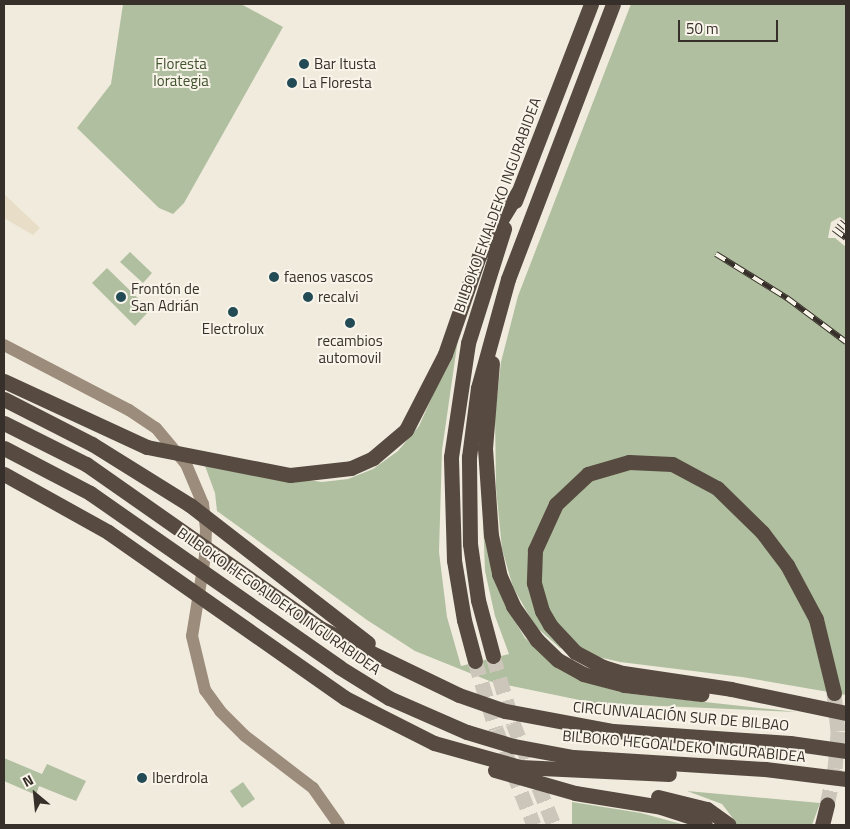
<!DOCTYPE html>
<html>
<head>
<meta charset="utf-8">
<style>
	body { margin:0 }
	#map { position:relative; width:850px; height:829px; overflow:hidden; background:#f1ebde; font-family:"Titillium Web",sans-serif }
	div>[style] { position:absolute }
	.green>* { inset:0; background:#b0bf9f }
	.plaza>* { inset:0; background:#e8ddc6 }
	.highway-tunnel>* { height:15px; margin-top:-7.5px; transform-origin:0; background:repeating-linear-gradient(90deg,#ccc5ba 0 15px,transparent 0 23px) }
	.secondary>* { height:12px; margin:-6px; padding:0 6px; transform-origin:6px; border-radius:6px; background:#9c8c7c }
	.highway>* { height:15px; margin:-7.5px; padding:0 7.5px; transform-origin:7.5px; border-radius:7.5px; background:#574b41 }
	.rail>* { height:5.5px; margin-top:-2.75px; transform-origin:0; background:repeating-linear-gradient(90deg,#f9f4ea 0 11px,#372f2a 0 22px); box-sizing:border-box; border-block:1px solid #372f2a }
	.dots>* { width:14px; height:14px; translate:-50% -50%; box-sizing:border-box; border:2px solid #f9f4ea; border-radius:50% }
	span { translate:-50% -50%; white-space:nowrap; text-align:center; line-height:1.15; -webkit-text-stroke:4px #f9f4ea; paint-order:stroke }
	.park-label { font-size:15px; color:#41532f }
	.poi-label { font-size:15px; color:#372f2a }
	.left { translate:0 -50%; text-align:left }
	.street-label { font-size:15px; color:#372f2a }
	.frame { position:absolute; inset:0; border:5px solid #372f2a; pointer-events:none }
	.north { position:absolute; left:10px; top:769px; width:50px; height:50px; -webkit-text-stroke:4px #f9f4ea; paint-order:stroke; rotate:332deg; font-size:14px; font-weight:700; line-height:20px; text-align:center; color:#372f2a }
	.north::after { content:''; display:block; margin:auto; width:18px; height:22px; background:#372f2a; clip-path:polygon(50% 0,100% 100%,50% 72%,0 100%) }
	.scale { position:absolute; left:678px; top:20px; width:100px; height:22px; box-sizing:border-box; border:2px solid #372f2a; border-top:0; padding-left:6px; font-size:15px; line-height:18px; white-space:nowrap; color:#372f2a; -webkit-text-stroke:4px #f9f4ea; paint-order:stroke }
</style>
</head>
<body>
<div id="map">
	<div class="green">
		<i style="clip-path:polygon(123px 4px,241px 4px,283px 27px,184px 203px,173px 214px,159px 208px,77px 128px,111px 84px)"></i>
		<i style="clip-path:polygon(631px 4px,846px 4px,846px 222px,840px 217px,831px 222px,828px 238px,835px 238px,846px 247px,846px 695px,742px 677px,620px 662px,560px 648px,535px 626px,513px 587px,502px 549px,496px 488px,495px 415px,501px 362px,518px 296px)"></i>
		<i style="clip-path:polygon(130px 252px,152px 273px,143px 283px,120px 262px)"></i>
		<i style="clip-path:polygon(107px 268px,150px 310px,135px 326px,92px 283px)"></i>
		<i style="clip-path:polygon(458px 339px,442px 450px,439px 552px,447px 617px,461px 666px,509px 654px,495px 616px,485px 571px,482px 489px,504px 603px,525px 638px,560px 669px,592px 684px,623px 693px,797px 712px,594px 703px,492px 682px,415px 651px,367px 620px,217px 511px,215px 493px,205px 466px,322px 482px,348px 479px,373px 469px,398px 451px,419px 426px)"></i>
		<i style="clip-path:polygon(4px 758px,42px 774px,47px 764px,86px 781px,76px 801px,39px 786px,40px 783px,36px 795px,4px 781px)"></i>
		<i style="clip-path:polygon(243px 782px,255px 799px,242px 808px,230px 791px)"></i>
		<i style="clip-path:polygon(687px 791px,820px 803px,812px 825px,738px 825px,722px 804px)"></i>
		<i style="clip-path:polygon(572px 802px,641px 813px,685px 825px,572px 825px)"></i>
	</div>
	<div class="plaza">
		<i style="clip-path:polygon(4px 194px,40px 228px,33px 235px,4px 218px)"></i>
	</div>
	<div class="highway-tunnel">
		<i style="left:493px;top:656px;width:70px;rotate:73.4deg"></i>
		<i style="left:513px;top:723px;width:110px;rotate:68.1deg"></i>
		<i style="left:475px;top:661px;width:71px;rotate:72.8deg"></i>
		<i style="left:496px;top:729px;width:103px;rotate:68.4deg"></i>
		<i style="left:827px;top:805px;width:38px;rotate:-78deg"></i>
		<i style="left:835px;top:768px;width:37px;rotate:-85deg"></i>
		<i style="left:838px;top:731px;width:38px;rotate:-96deg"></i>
	</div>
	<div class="secondary">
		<i style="left:4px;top:345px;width:141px;rotate:27.5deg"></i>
		<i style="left:129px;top:410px;width:32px;rotate:34deg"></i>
		<i style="left:156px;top:428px;width:47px;rotate:50.2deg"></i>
		<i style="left:186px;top:464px;width:43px;rotate:67deg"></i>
		<i style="left:203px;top:504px;width:24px;rotate:83deg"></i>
		<i style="left:206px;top:528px;width:28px;rotate:92deg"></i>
		<i style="left:205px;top:556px;width:81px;rotate:99.2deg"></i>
		<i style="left:192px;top:636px;width:56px;rotate:76.5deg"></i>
		<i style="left:205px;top:690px;width:26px;rotate:54deg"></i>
		<i style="left:220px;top:711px;width:35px;rotate:45deg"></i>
		<i style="left:245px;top:736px;width:86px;rotate:37.4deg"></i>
		<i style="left:313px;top:788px;width:45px;rotate:54.9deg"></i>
	</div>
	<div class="highway">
		<i style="left:515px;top:201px;width:211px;rotate:-68.9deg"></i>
		<i style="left:492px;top:363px;width:85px;rotate:94.7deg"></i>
		<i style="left:485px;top:448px;width:87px;rotate:86.1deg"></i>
		<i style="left:491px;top:535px;width:40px;rotate:78deg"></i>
		<i style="left:499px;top:574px;width:35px;rotate:66deg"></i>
		<i style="left:513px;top:606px;width:42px;rotate:54.8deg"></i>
		<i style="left:537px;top:640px;width:29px;rotate:44deg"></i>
		<i style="left:558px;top:660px;width:29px;rotate:29deg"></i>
		<i style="left:583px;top:674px;width:42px;rotate:15deg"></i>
		<i style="left:624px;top:685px;width:78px;rotate:6.7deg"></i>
		<i style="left:4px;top:381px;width:157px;rotate:24.8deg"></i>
		<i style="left:147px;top:447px;width:146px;rotate:11.1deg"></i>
		<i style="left:290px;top:475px;width:61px;rotate:-6.5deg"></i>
		<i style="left:351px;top:468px;width:24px;rotate:-24deg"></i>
		<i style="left:373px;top:458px;width:43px;rotate:-40.3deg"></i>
		<i style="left:406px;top:430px;width:85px;rotate:-62.8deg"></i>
		<i style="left:445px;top:354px;width:104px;rotate:-70.9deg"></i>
		<i style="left:479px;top:256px;width:75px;rotate:-58.6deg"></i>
		<i style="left:4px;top:399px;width:99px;rotate:27.1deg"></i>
		<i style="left:92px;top:444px;width:115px;rotate:31.9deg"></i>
		<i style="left:190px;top:505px;width:225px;rotate:37.8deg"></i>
		<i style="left:4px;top:423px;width:92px;rotate:26.6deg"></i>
		<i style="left:86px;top:464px;width:288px;rotate:35deg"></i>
		<i style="left:322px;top:629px;width:152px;rotate:25.7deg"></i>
		<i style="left:459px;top:695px;width:49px;rotate:19.2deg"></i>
		<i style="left:505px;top:711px;width:110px;rotate:10.5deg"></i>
		<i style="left:613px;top:731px;width:177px;rotate:3.9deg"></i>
		<i style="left:790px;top:743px;width:57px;rotate:8.1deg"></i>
		<i style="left:4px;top:448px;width:97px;rotate:27.6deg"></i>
		<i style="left:90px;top:493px;width:304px;rotate:34.9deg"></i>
		<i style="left:339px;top:667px;width:59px;rotate:31.8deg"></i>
		<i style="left:389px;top:698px;width:85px;rotate:23.6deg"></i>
		<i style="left:467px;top:732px;width:48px;rotate:16.9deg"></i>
		<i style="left:513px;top:746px;width:61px;rotate:10.4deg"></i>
		<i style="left:573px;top:757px;width:192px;rotate:3.6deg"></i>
		<i style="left:765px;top:769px;width:82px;rotate:7deg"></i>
		<i style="left:4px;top:474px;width:119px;rotate:29.1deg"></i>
		<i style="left:108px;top:532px;width:289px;rotate:35deg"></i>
		<i style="left:345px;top:698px;width:100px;rotate:26.8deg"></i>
		<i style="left:434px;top:743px;width:89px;rotate:15.6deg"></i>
		<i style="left:520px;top:767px;width:149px;rotate:2.7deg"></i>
		<i style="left:493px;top:656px;width:58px;rotate:-105deg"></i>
		<i style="left:478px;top:600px;width:57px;rotate:-98.1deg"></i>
		<i style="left:470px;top:544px;width:87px;rotate:-90.7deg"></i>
		<i style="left:469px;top:457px;width:70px;rotate:-82.6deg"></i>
		<i style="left:478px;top:388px;width:113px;rotate:-74.6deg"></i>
		<i style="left:508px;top:279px;width:294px;rotate:-69.1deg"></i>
		<i style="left:475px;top:661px;width:42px;rotate:-105deg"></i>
		<i style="left:464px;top:620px;width:61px;rotate:-99.5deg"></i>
		<i style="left:454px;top:560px;width:103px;rotate:-91.7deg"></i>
		<i style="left:451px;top:457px;width:115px;rotate:-81.5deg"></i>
		<i style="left:468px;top:343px;width:120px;rotate:-72.5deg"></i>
		<i style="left:834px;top:693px;width:76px;rotate:-103.7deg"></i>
		<i style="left:816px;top:619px;width:61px;rotate:-118.2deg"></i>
		<i style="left:787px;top:565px;width:41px;rotate:-127.1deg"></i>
		<i style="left:762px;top:532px;width:63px;rotate:-135.6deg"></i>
		<i style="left:717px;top:488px;width:51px;rotate:-151.9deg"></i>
		<i style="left:672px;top:464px;width:43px;rotate:-177.3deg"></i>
		<i style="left:629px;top:462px;width:43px;rotate:163.7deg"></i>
		<i style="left:588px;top:474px;width:44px;rotate:136.8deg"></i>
		<i style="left:556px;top:504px;width:51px;rotate:114.5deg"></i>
		<i style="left:535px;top:550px;width:33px;rotate:92deg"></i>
		<i style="left:534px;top:583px;width:29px;rotate:74deg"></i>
		<i style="left:542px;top:611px;width:16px;rotate:60deg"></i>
		<i style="left:550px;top:625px;width:37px;rotate:47deg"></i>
		<i style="left:575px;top:652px;width:32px;rotate:28deg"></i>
		<i style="left:603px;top:667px;width:21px;rotate:17deg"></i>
		<i style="left:623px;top:673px;width:109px;rotate:8.4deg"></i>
		<i style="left:731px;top:689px;width:117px;rotate:11.8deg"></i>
		<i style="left:495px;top:770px;width:83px;rotate:16deg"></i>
		<i style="left:575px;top:793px;width:87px;rotate:9.2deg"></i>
		<i style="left:661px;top:807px;width:38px;rotate:18deg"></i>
		<i style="left:697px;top:819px;width:10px;rotate:37deg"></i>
		<i style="left:658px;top:797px;width:50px;rotate:13.8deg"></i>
		<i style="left:707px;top:809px;width:27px;rotate:36deg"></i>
		<i style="left:822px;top:825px;width:21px;rotate:-76deg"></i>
	</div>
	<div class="rail">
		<i style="left:839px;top:222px;width:9px;rotate:41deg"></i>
		<i style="left:834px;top:229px;width:15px;rotate:37deg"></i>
		<i style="left:716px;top:254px;width:84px;rotate:31.8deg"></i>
		<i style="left:787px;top:298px;width:74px;rotate:36.7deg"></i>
	</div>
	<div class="dots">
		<i style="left:304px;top:64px;background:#224b55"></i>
		<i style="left:292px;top:83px;background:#224b55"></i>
		<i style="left:274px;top:277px;background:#224b55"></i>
		<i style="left:121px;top:297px;background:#224b55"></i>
		<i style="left:308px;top:297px;background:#224b55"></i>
		<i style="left:233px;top:312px;background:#224b55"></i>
		<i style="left:350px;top:323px;background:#224b55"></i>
		<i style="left:142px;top:778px;background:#224b55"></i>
	</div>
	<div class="park-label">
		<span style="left:181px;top:72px">Floresta<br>lorategia</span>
	</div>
	<div class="poi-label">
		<span class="left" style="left:314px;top:64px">Bar Itusta</span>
		<span class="left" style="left:302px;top:83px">La Floresta</span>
		<span class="left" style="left:284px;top:277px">faenos vascos</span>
		<span class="left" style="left:131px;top:297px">Frontón de<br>San Adrián</span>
		<span class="left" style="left:318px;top:297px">recalvi</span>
		<span style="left:233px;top:329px">Electrolux</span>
		<span style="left:350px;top:349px">recambios<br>automovil</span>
		<span class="left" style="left:152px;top:778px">Iberdrola</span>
	</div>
	<div class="street-label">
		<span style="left:497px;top:205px;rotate:-70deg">BILBOKO EKIALDEKO INGURABIDEA</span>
		<span style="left:279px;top:601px;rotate:35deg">BILBOKO HEGOALDEKO INGURABIDEA</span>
		<span style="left:681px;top:716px;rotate:5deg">CIRCUNVALACIÓN SUR DE BILBAO</span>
		<span style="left:684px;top:746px;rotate:5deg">BILBOKO HEGOALDEKO INGURABIDEA</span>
	</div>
	<div class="frame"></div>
	<div class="north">N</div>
	<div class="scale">50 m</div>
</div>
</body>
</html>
